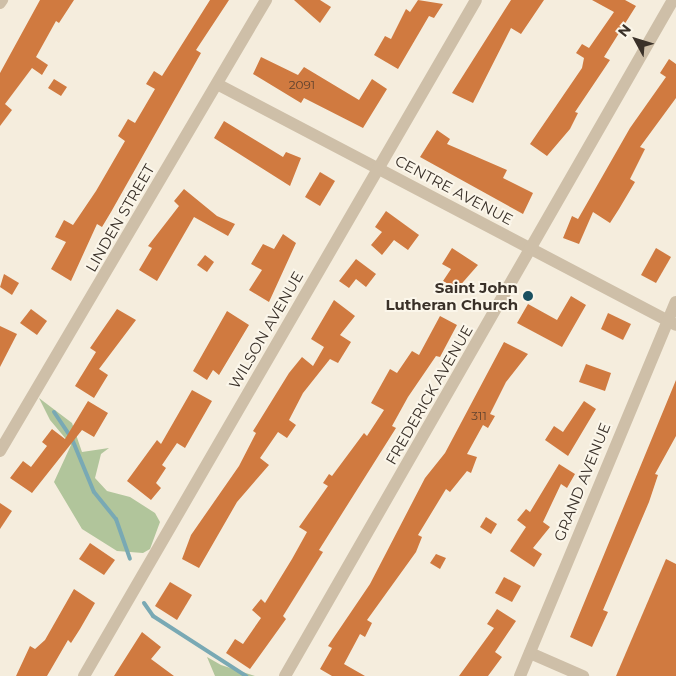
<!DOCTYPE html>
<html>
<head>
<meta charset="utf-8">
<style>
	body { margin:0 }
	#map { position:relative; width:676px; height:676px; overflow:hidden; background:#f5eddd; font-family:Montserrat,sans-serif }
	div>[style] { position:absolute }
	.green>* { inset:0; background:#b1c59b }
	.stream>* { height:4px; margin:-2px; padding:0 2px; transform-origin:2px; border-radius:2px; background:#79a9b4 }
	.building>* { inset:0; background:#d07a40 }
	.minor>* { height:12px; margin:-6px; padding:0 6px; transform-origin:6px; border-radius:6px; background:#cebfa8 }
	.dots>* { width:14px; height:14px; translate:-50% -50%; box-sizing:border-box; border:2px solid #fbf6ea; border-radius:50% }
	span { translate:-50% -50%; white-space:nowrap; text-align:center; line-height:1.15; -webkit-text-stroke:4px #fbf6ea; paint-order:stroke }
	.number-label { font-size:12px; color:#60432f }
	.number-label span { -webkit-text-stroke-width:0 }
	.street-label { font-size:15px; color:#3a3129 }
	.poi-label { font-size:15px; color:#3a3129; font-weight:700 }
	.right { translate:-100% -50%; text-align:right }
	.north { position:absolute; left:611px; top:15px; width:50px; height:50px; -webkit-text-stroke:4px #fbf6ea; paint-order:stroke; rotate:309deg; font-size:14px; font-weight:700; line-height:20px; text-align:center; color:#3a3129 }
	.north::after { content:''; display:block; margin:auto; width:18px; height:22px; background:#3a3129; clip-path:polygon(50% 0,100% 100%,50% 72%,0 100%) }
</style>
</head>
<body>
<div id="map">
	<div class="green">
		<i style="clip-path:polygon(39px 398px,72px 423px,82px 452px,109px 448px,101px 454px,95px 478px,107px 491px,130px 497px,155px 513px,160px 522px,150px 549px,143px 553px,117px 551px,82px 529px,54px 482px,71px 445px,50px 420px)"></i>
		<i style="clip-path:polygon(207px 657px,221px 665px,255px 676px,215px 676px)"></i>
	</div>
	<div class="stream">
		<i style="left:54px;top:412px;width:32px;rotate:56deg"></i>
		<i style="left:72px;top:439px;width:57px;rotate:67.5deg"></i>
		<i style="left:94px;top:492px;width:35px;rotate:51deg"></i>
		<i style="left:116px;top:519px;width:42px;rotate:70.7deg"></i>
		<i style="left:144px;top:603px;width:16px;rotate:55deg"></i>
		<i style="left:153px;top:616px;width:111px;rotate:32.8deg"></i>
	</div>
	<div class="building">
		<i style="clip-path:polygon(40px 0,74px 0,59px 23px,56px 21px,36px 57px,48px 65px,42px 75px,32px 68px,5px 104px,12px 110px,0 126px,0 73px)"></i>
		<i style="clip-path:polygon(210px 0,229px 0,196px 50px,201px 53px,111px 212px,102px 227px,97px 224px,71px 281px,51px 269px,66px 242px,55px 237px,64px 220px,73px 225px,96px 191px,125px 141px,118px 136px,128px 119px,135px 123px,155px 89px,146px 84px,154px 71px,162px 76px)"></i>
		<i style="clip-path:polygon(294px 0,320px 0,331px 7px,320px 23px)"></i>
		<i style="clip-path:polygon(418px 0,443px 4px,434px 18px,429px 16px,398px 69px,374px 55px,385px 36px,391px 39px,406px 9px,410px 12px)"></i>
		<i style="clip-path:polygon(511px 0,544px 0,521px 34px,511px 28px,473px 103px,452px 93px)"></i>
		<i style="clip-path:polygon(592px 0,625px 0,636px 6px,604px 57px,610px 60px,575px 112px,578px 113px,570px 129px,547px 156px,530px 144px,582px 68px,584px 58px,576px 53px,582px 44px,589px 48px,614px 12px)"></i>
		<i style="clip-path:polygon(261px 57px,298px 75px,304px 67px,359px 100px,372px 79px,387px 89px,363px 128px,304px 98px,301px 103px,253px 74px)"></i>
		<i style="clip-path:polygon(669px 59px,676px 64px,676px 98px,640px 147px,645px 149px,630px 179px,635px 182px,619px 209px,610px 223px,593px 212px,579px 244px,563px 238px,572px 216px,578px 219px,630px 128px,666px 77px,660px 73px)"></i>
		<i style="clip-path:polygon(54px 79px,67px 87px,61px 96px,48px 88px)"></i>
		<i style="clip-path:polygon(224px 121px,283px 157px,286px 152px,301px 158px,290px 186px,214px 138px)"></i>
		<i style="clip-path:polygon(437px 130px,450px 139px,447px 144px,507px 170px,503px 178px,533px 193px,523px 214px,420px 157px)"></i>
		<i style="clip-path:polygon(320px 172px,335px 181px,320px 206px,305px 197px)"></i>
		<i style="clip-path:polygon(184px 189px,217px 216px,235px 224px,228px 236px,194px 217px,157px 281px,139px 270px,152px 248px,148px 246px,179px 206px,174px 201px)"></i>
		<i style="clip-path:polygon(386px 211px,419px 235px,408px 250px,394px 240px,382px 255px,371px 245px,382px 232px,375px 227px)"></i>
		<i style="clip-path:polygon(283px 234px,296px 243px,269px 302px,249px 290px,262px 270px,251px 264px,263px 244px,274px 249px)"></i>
		<i style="clip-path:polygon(452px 248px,478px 265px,457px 289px,443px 281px,451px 269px,442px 264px)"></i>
		<i style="clip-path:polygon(656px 248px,671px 257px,656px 283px,641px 275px)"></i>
		<i style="clip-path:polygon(205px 255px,214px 262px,207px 272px,197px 265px)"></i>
		<i style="clip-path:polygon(356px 259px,376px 274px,366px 287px,356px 279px,349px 288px,339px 281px)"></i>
		<i style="clip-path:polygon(4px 274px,19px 283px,12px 295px,0 287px)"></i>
		<i style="clip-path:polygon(571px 296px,586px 305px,562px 347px,517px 323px,528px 304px,557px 320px)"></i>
		<i style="clip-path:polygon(334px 300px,355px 316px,340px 335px,351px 342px,338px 363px,330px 359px,303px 393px,289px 420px,296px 425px,287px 438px,278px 432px,260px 458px,269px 465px,237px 502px,199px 568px,182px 559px,191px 535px,239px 466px,256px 433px,253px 431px,289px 373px,302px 357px,313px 366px,324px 347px,311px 339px)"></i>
		<i style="clip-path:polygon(31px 309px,47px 321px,37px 335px,20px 323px)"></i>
		<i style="clip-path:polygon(117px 309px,136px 320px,99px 369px,108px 375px,94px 398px,75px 386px,96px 352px,90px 348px)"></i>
		<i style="clip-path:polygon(227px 311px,249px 325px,219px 375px,213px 370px,207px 380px,193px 371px)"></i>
		<i style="clip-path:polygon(608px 313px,631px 324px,623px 340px,601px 329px)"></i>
		<i style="clip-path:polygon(440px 316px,457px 325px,440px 357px,436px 356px,408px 397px,392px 426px,396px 428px,319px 550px,323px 552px,283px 616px,286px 619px,250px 669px,226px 653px,235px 639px,243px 644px,261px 618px,252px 610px,261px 599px,265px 603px,292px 559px,307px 532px,299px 527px,328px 486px,323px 483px,329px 474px,332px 476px,364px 433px,367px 436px,384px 410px,371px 403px,390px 369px,397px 373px,412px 351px,419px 355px)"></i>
		<i style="clip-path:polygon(0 326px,17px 334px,0 367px)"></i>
		<i style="clip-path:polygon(504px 342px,528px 354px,506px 382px,490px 414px,495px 416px,488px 428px,483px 425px,467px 454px,477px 457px,471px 473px,467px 471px,450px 492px,446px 489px,418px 535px,422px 537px,416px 552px,367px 620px,372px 623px,365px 637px,360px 634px,344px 664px,365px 676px,332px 676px,320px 669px,332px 648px,328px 646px,370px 584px,425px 478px,445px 453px)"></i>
		<i style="clip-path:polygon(586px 364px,611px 373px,605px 391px,579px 382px)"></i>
		<i style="clip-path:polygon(676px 380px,676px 436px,655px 474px,658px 475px,649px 502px,603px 610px,608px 612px,592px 647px,570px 637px)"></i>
		<i style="clip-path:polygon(192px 390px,212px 401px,185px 448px,177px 443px,162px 465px,166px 468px,156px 483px,161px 488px,151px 500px,127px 481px,157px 440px,161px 444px)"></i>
		<i style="clip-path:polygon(88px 401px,108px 413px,94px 437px,82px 430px,32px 493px,10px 478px,23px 461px,31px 467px,47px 446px,42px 442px,52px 429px,65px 439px)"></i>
		<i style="clip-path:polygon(584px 401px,596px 409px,568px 456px,545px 440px,554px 426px,563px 432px)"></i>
		<i style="clip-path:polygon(559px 464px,575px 474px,567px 488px,561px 484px,543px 522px,550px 527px,533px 548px,542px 554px,534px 567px,510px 551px,526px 527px,517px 520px,526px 509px,530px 512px)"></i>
		<i style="clip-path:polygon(0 503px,12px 511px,0 529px)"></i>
		<i style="clip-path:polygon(486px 517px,497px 524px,491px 534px,480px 527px)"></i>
		<i style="clip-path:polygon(90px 543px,115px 560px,104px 575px,79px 559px)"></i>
		<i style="clip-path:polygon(436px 554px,446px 558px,440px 569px,430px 563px)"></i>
		<i style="clip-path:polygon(666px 559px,676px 564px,676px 676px,616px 676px)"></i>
		<i style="clip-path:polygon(504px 577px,521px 586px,512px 602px,495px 593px)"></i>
		<i style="clip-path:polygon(170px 582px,192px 595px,177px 620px,155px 606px)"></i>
		<i style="clip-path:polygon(74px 589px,95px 603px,80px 629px,71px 643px,68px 640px,47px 676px,16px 676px,30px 646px,35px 649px,45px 640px)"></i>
		<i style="clip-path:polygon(497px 609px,516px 621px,495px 652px,502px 657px,488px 676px,459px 676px,494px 628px,487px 624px)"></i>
		<i style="clip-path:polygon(142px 632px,161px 647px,151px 659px,174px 676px,114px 676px)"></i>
	</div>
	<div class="minor">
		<i style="left:0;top:3px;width:4px;rotate:-56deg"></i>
		<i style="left:217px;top:84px;width:518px;rotate:27.7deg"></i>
		<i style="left:0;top:451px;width:524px;rotate:-59.47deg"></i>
		<i style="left:530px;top:653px;width:58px;rotate:23.5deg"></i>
		<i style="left:84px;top:676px;width:781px;rotate:-59.89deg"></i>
		<i style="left:285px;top:676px;width:779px;rotate:-60.15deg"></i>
		<i style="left:520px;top:676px;width:405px;rotate:-67.4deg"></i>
	</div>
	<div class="dots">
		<i style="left:528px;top:296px;background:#1a5060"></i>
	</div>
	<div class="number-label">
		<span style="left:302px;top:85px">2091</span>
		<span style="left:479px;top:416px">311</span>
	</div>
	<div class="street-label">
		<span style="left:454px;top:190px;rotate:28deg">CENTRE AVENUE</span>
		<span style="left:120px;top:218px;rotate:-60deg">LINDEN STREET</span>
		<span style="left:266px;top:330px;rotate:-60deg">WILSON AVENUE</span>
		<span style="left:429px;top:395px;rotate:-60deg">FREDERICK AVENUE</span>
		<span style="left:582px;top:482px;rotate:-68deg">GRAND AVENUE</span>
	</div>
	<div class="poi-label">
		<span class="right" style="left:518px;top:296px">Saint John<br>Lutheran Church</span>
	</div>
	<div class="north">N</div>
</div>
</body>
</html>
